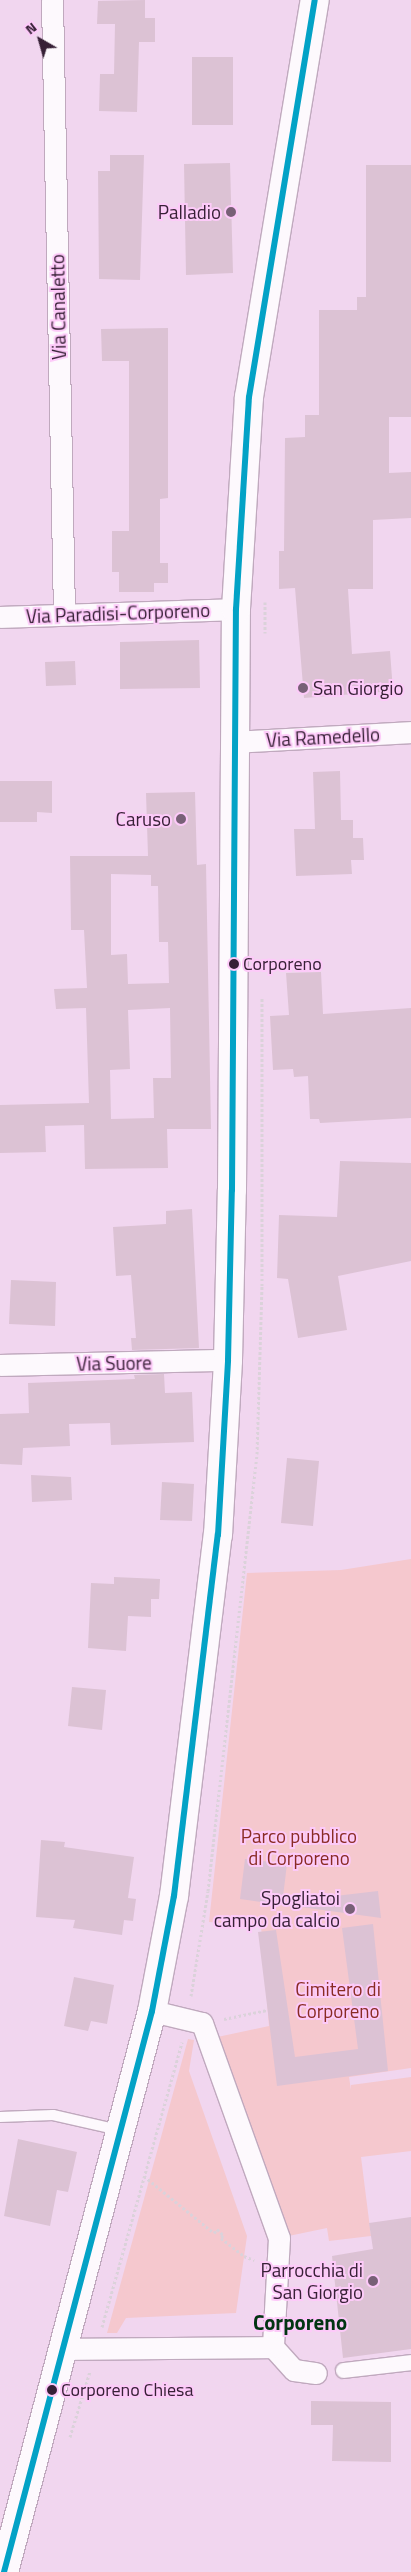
<!DOCTYPE html>
<html>
<head>
<meta charset="utf-8">
<style>
	body { margin:0 }
	#map { position:relative; width:411px; height:2572px; overflow:hidden; background:#f1d6ef; font-family:"Titillium Web",sans-serif }
	div>[style] { position:absolute }
	.green>* { inset:0; background:#f5c8ce }
	.building>* { inset:0; background:#dcc2d4 }
	.path>* { height:3px; margin-top:-1.5px; transform-origin:0; background:repeating-linear-gradient(90deg,#dbd2da 0 2.5px,transparent 0 5px) }
	.roads { filter:drop-shadow(1px 0 #c0a9be) drop-shadow(-1px 0 #c0a9be) drop-shadow(0 1px #c0a9be) drop-shadow(0 -1px #c0a9be) }
	.service>* { height:10px; margin:-5px; padding:0 5px; transform-origin:5px; border-radius:5px; background:#fdf9fd }
	.pedestrian>* { height:15px; margin:-7.5px; padding:0 7.5px; transform-origin:7.5px; border-radius:7.5px; background:#fdf9fd }
	.minor>* { height:21px; margin:-10.5px; padding:0 10.5px; transform-origin:10.5px; border-radius:10.5px; background:#fdf9fd }
	.primary>* { height:28px; margin:-14px; padding:0 14px; transform-origin:14px; border-radius:14px; background:#fdf9fd }
	.bus-1>* { height:6px; margin:-3px; padding:0 3px; transform-origin:3px; border-radius:3px; background:#03a2c6 }
	.dots>* { width:14px; height:14px; translate:-50% -50%; box-sizing:border-box; border:2px solid #fdcaf9; border-radius:50% }
	span { translate:-50% -50%; white-space:nowrap; text-align:center; line-height:1.15; -webkit-text-stroke:4px #fdcaf9; paint-order:stroke }
	.bus-label { font-size:18px; color:#372036 }
	.left { translate:0 -50%; text-align:left }
	.poi-label { font-size:19px; color:#372036 }
	.right { translate:-100% -50%; text-align:right }
	.street-label { font-size:19px; color:#372036 }
	.park-label { font-size:19px; color:#892b23 }
	.quarter-label { font-size:21px; color:#023512; font-weight:700 }
	.north { position:absolute; left:15px; top:15px; width:50px; height:50px; -webkit-text-stroke:4px #fdcaf9; paint-order:stroke; rotate:322deg; font-size:14px; font-weight:700; line-height:20px; text-align:center; color:#372036 }
	.north::after { content:''; display:block; margin:auto; width:18px; height:22px; background:#372036; clip-path:polygon(50% 0,100% 100%,50% 72%,0 100%) }
</style>
</head>
<body>
<div id="map">
	<div class="green">
		<i style="clip-path:polygon(411px 1559px,411px 2068px,349px 2077px,351px 2090px,351px 2085px,411px 2077px,411px 2151px,361px 2157px,371px 2236px,329px 2241px,327px 2228px,279px 2238px,208px 2039px,269px 2026px,261px 1926px,209px 1922px,247px 1573px,341px 1570px)"></i>
		<i style="clip-path:polygon(188px 2039px,194px 2040px,189px 2071px,247px 2236px,236px 2313px,126px 2318px,117px 2333px,107px 2333px)"></i>
	</div>
	<div class="building">
		<i style="clip-path:polygon(145px 0,145px 18px,155px 18px,155px 42px,139px 42px,137px 112px,99px 111px,100px 74px,114px 74px,115px 24px,97px 24px,98px 1px)"></i>
		<i style="clip-path:polygon(192px 57px,233px 57px,233px 125px,192px 125px)"></i>
		<i style="clip-path:polygon(110px 155px,144px 155px,140px 280px,99px 279px,98px 171px,110px 171px)"></i>
		<i style="clip-path:polygon(230px 163px,233px 273px,186px 275px,184px 164px)"></i>
		<i style="clip-path:polygon(366px 165px,411px 165px,411px 417px,389px 417px,389px 473px,411px 472px,411px 518px,373px 520px,373px 589px,348px 589px,352px 654px,390px 651px,393px 691px,304px 698px,295px 588px,279px 589px,279px 551px,284px 551px,285px 438px,305px 437px,305px 415px,319px 415px,319px 310px,357px 310px,357px 297px,366px 297px)"></i>
		<i style="clip-path:polygon(168px 328px,168px 498px,160px 499px,160px 563px,168px 563px,168px 583px,154px 583px,154px 592px,119px 592px,119px 572px,112px 572px,112px 531px,129px 531px,129px 361px,102px 361px,101px 329px)"></i>
		<i style="clip-path:polygon(199px 640px,200px 688px,120px 689px,120px 642px)"></i>
		<i style="clip-path:polygon(75px 661px,76px 685px,46px 686px,45px 662px)"></i>
		<i style="clip-path:polygon(340px 771px,341px 820px,353px 820px,353px 838px,363px 838px,364px 860px,351px 860px,352px 874px,296px 876px,294px 829px,315px 829px,313px 772px)"></i>
		<i style="clip-path:polygon(0 781px,52px 781px,52px 813px,37px 812px,37px 822px,0 822px)"></i>
		<i style="clip-path:polygon(evenodd,195px 792px,197px 865px,206px 864px,211px 1129px,167px 1129px,168px 1168px,85px 1169px,84px 1125px,45px 1126px,46px 1152px,0 1153px,0 1105px,89px 1103px,86px 1008px,56px 1009px,54px 989px,87px 988px,84px 930px,71px 930px,70px 856px,148px 856px,146px 793px,195px 792px,111px 874px,151px 875px,151px 886px,158px 886px,159px 942px,168px 942px,169px 983px,128px 984px,127px 954px,111px 955px,111px 874px,195px 792px,170px 1008px,171px 1078px,153px 1078px,154px 1118px,111px 1119px,110px 1070px,130px 1069px,128px 1010px,170px 1008px)"></i>
		<i style="clip-path:polygon(321px 972px,323px 1014px,411px 1008px,411px 1118px,320px 1123px,319px 1119px,310px 1119px,308px 1076px,294px 1077px,293px 1069px,273px 1070px,270px 1016px,289px 1015px,286px 973px)"></i>
		<i style="clip-path:polygon(340px 1161px,411px 1163px,411px 1261px,338px 1276px,347px 1330px,298px 1338px,288px 1279px,277px 1278px,279px 1215px,337px 1217px)"></i>
		<i style="clip-path:polygon(192px 1209px,199px 1348px,132px 1350px,131px 1338px,136px 1338px,131px 1275px,116px 1276px,113px 1227px,166px 1224px,166px 1211px)"></i>
		<i style="clip-path:polygon(11px 1280px,56px 1282px,55px 1326px,9px 1324px)"></i>
		<i style="clip-path:polygon(164px 1374px,165px 1393px,192px 1392px,194px 1442px,111px 1445px,110px 1423px,69px 1424px,70px 1446px,23px 1448px,22px 1465px,0 1464px,0 1414px,29px 1413px,28px 1383px,135px 1379px,134px 1375px)"></i>
		<i style="clip-path:polygon(287px 1458px,319px 1461px,313px 1526px,281px 1523px)"></i>
		<i style="clip-path:polygon(31px 1475px,71px 1477px,72px 1500px,32px 1502px)"></i>
		<i style="clip-path:polygon(162px 1482px,194px 1484px,192px 1521px,160px 1520px)"></i>
		<i style="clip-path:polygon(114px 1577px,160px 1579px,159px 1599px,151px 1599px,151px 1617px,128px 1616px,126px 1651px,88px 1648px,91px 1583px,114px 1584px)"></i>
		<i style="clip-path:polygon(72px 1687px,106px 1690px,102px 1730px,68px 1726px)"></i>
		<i style="clip-path:polygon(41px 1840px,65px 1842px,64px 1847px,134px 1857px,128px 1898px,136px 1899px,133px 1921px,124px 1920px,122px 1935px,73px 1928px,75px 1920px,36px 1917px)"></i>
		<i style="clip-path:polygon(245px 1859px,287px 1864px,282px 1905px,240px 1899px)"></i>
		<i style="clip-path:polygon(378px 1891px,381px 1918px,301px 1907px,301px 1900px)"></i>
		<i style="clip-path:polygon(373px 1924px,388px 2071px,277px 2086px,258px 1932px,276px 1930px,295px 2057px,358px 2049px,342px 1928px)"></i>
		<i style="clip-path:polygon(74px 1977px,114px 1985px,107px 2024px,91px 2021px,88px 2031px,64px 2026px)"></i>
		<i style="clip-path:polygon(18px 2139px,77px 2152px,68px 2192px,57px 2190px,50px 2226px,4px 2216px)"></i>
		<i style="clip-path:polygon(411px 2217px,411px 2349px,343px 2358px,332px 2256px,373px 2249px,369px 2223px)"></i>
		<i style="clip-path:polygon(311px 2401px,391px 2402px,391px 2462px,332px 2461px,333px 2425px,311px 2425px)"></i>
	</div>
	<div class="path">
		<i style="left:265px;top:602px;width:31px;rotate:90deg"></i>
		<i style="left:191px;top:1996px;width:106px;rotate:-80.8deg"></i>
		<i style="left:208px;top:1891px;width:440px;rotate:-83.6deg"></i>
		<i style="left:257px;top:1454px;width:168px;rotate:-88.3deg"></i>
		<i style="left:262px;top:1286px;width:289px;rotate:-90deg"></i>
		<i style="left:224px;top:2019px;width:44px;rotate:-11.8deg"></i>
		<i style="left:144px;top:2176px;width:90px;rotate:39.2deg"></i>
		<i style="left:214px;top:2233px;width:5px;rotate:-53deg"></i>
		<i style="left:217px;top:2229px;width:8px;rotate:45deg"></i>
		<i style="left:223px;top:2235px;width:4px;rotate:124deg"></i>
		<i style="left:221px;top:2238px;width:29px;rotate:38deg"></i>
		<i style="left:244px;top:2256px;width:11px;rotate:22deg"></i>
		<i style="left:102px;top:2327px;width:296px;rotate:-74.3deg"></i>
		<i style="left:70px;top:2437px;width:69px;rotate:-73.1deg"></i>
	</div>
	<div class="roads">
		<div class="service">
			<i style="left:0;top:2117px;width:53px;rotate:-2.2deg"></i>
			<i style="left:53px;top:2115px;width:68px;rotate:12.8deg"></i>
		</div>
		<div class="pedestrian">
			<i style="left:343px;top:2370px;width:68px;rotate:-6.7deg"></i>
		</div>
		<div class="minor">
			<i style="left:52px;top:0;width:614px;rotate:88.88deg"></i>
			<i style="left:0;top:617px;width:236px;rotate:-1.9deg"></i>
			<i style="left:234px;top:742px;width:177px;rotate:-3.2deg"></i>
			<i style="left:0;top:1365px;width:228px;rotate:-1.3deg"></i>
			<i style="left:152px;top:2011px;width:51px;rotate:13.5deg"></i>
			<i style="left:202px;top:2023px;width:228px;rotate:70.3deg"></i>
			<i style="left:279px;top:2238px;width:109px;rotate:93.2deg"></i>
			<i style="left:273px;top:2347px;width:31px;rotate:48deg"></i>
			<i style="left:294px;top:2370px;width:22px;rotate:8deg"></i>
			<i style="left:64px;top:2349px;width:209px;rotate:-0.5deg"></i>
		</div>
		<div class="primary">
			<i style="left:4px;top:2572px;width:580px;rotate:-75.22deg"></i>
			<i style="left:152px;top:2011px;width:117px;rotate:-79.2deg"></i>
			<i style="left:174px;top:1896px;width:364px;rotate:-83.1deg"></i>
			<i style="left:218px;top:1535px;width:175px;rotate:-86.7deg"></i>
			<i style="left:228px;top:1360px;width:170px;rotate:-88.7deg"></i>
			<i style="left:232px;top:1190px;width:581px;rotate:-89.61deg"></i>
			<i style="left:236px;top:609px;width:212px;rotate:-86.5deg"></i>
			<i style="left:249px;top:397px;width:402px;rotate:-80.6deg"></i>
		</div>
	</div>
	<div class="bus-1">
		<i style="left:4px;top:2572px;width:580px;rotate:-75.22deg"></i>
		<i style="left:152px;top:2011px;width:117px;rotate:-79.2deg"></i>
		<i style="left:174px;top:1896px;width:364px;rotate:-83.1deg"></i>
		<i style="left:218px;top:1535px;width:175px;rotate:-86.7deg"></i>
		<i style="left:228px;top:1360px;width:170px;rotate:-88.7deg"></i>
		<i style="left:232px;top:1190px;width:581px;rotate:-89.61deg"></i>
		<i style="left:236px;top:609px;width:212px;rotate:-86.5deg"></i>
		<i style="left:249px;top:397px;width:402px;rotate:-80.6deg"></i>
	</div>
	<div class="dots">
		<i style="left:231px;top:212px;background:#786077"></i>
		<i style="left:303px;top:688px;background:#786077"></i>
		<i style="left:181px;top:819px;background:#786077"></i>
		<i style="left:234px;top:964px;background:#372036"></i>
		<i style="left:350px;top:1909px;background:#786077"></i>
		<i style="left:373px;top:2281px;background:#786077"></i>
		<i style="left:52px;top:2390px;background:#372036"></i>
	</div>
	<div class="bus-label">
		<span class="left" style="left:243px;top:964px">Corporeno</span>
		<span class="left" style="left:61px;top:2390px">Corporeno Chiesa</span>
	</div>
	<div class="poi-label">
		<span class="right" style="left:221px;top:212px">Palladio</span>
		<span class="left" style="left:313px;top:688px">San Giorgio</span>
		<span class="right" style="left:171px;top:819px">Caruso</span>
		<span class="right" style="left:340px;top:1909px">Spogliatoi<br>campo da calcio</span>
		<span class="right" style="left:363px;top:2281px">Parrocchia di<br>San Giorgio</span>
	</div>
	<div class="street-label">
		<span style="left:58px;top:307px;rotate:-91deg">Via Canaletto</span>
		<span style="left:118px;top:613px;rotate:-2deg">Via Paradisi-Corporeno</span>
		<span style="left:323px;top:737px;rotate:-3deg">Via Ramedello</span>
		<span style="left:114px;top:1363px;rotate:-1deg">Via Suore</span>
	</div>
	<div class="park-label">
		<span style="left:299px;top:1847px">Parco pubblico<br>di Corporeno</span>
		<span style="left:338px;top:2000px">Cimitero di<br>Corporeno</span>
	</div>
	<div class="quarter-label">
		<span style="left:300px;top:2322px">Corporeno</span>
	</div>
	<div class="north">N</div>
</div>
</body>
</html>
